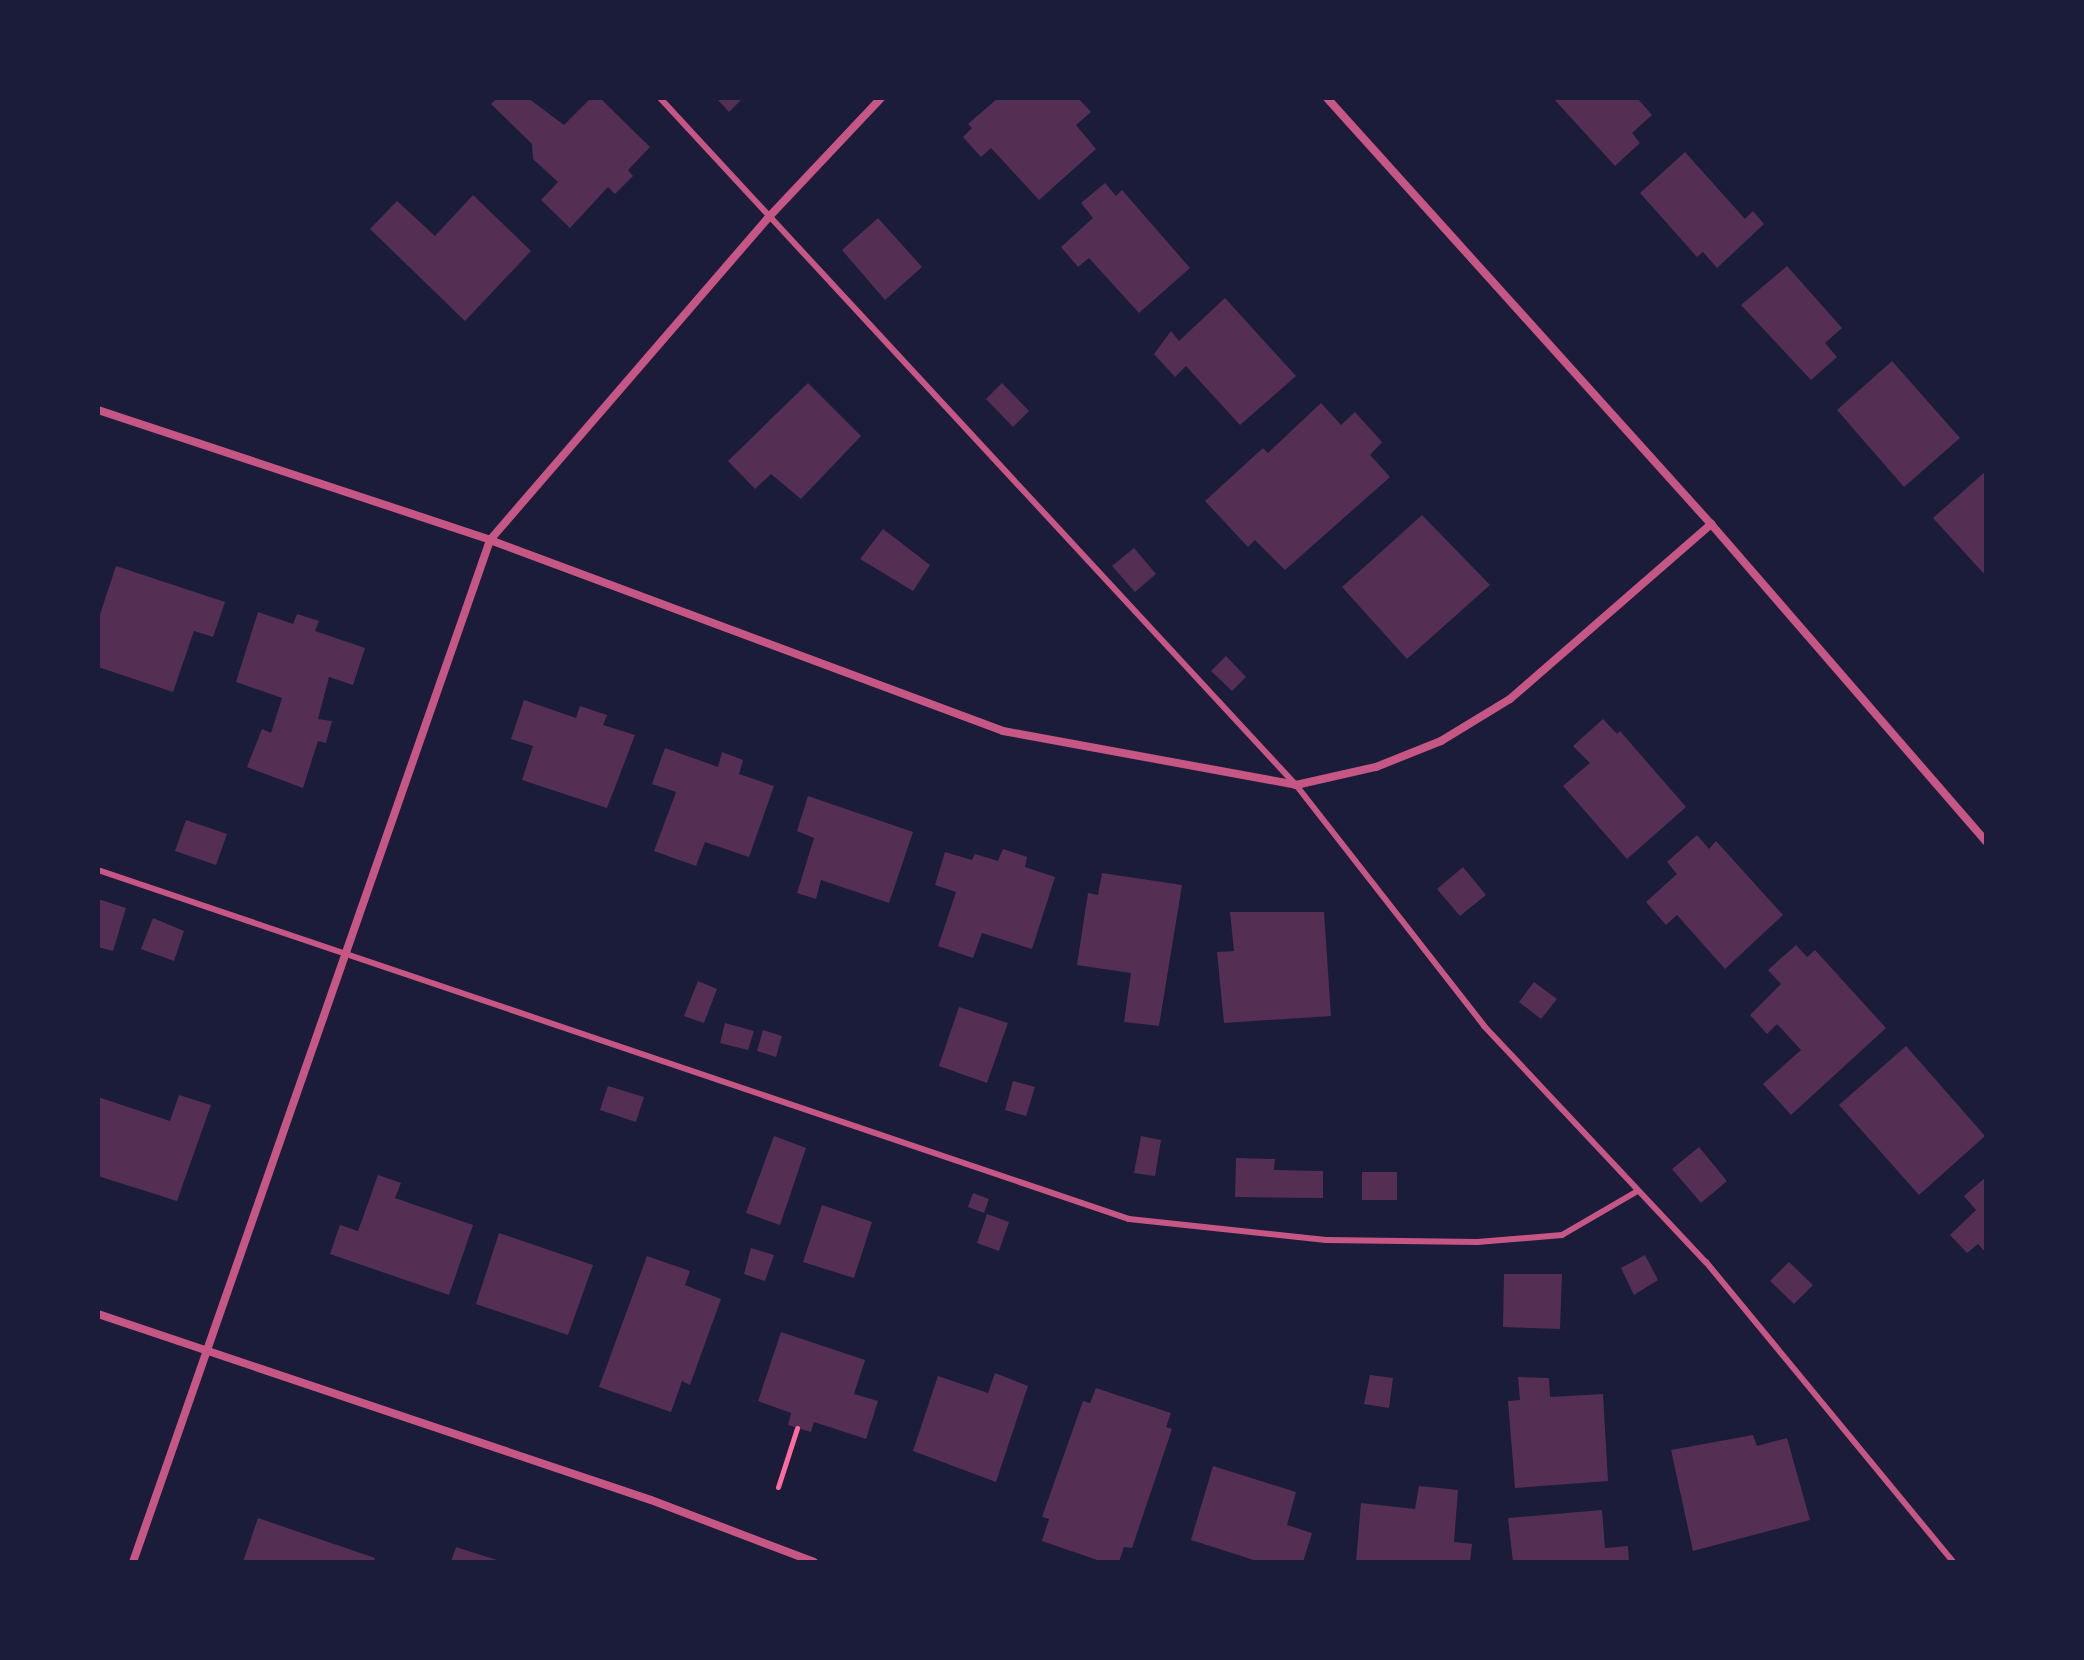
<!DOCTYPE html>
<html>
<head>
<meta charset="utf-8">
<style>
	body { margin:0 }
	#map { position:relative; width:2084px; height:1660px; overflow:hidden; background:#1b1b3a; font-family:Poppins,sans-serif }
	div>[style] { position:absolute }
	.building>* { inset:0; background:#542f53 }
	.path>* { height:5px; margin:-2.5px; padding:0 2.5px; transform-origin:2.5px; border-radius:2.5px; background:#ff6b9d }
	.service>* { height:6px; margin:-3px; padding:0 3px; transform-origin:3px; border-radius:3px; background:#c65784 }
	.minor>* { height:8px; margin:-4px; padding:0 4px; transform-origin:4px; border-radius:4px; background:#c65784 }
	span { translate:-50% -50%; white-space:nowrap; text-align:center; line-height:1.15; -webkit-text-stroke:6px #1b1b3a; paint-order:stroke }
	.frame { position:absolute; inset:0; border:100px solid #1b1b3a; pointer-events:none }
</style>
</head>
<body>
<div id="map">
	<div class="building">
		<i style="clip-path:polygon(497px 98px,528px 98px,564px 125px,591px 98px,600px 98px,650px 147px,628px 170px,633px 176px,615px 194px,608px 187px,570px 228px,541px 200px,558px 182px,533px 159px,532px 144px,491px 104px)"></i>
		<i style="clip-path:polygon(716px 98px,743px 98px,729px 112px)"></i>
		<i style="clip-path:polygon(998px 98px,1078px 98px,1091px 112px,1076px 125px,1096px 149px,1039px 200px,991px 148px,981px 157px,963px 137px,972px 128px,968px 124px)"></i>
		<i style="clip-path:polygon(1553px 98px,1637px 98px,1652px 115px,1632px 133px,1640px 143px,1615px 166px)"></i>
		<i style="clip-path:polygon(1685px 152px,1745px 219px,1753px 211px,1764px 224px,1717px 268px,1703px 252px,1697px 257px,1640px 193px)"></i>
		<i style="clip-path:polygon(1105px 183px,1116px 196px,1122px 190px,1190px 268px,1139px 313px,1089px 258px,1078px 267px,1061px 247px,1093px 218px,1081px 203px)"></i>
		<i style="clip-path:polygon(473px 195px,531px 251px,465px 321px,370px 229px,397px 201px,435px 236px)"></i>
		<i style="clip-path:polygon(878px 218px,922px 267px,885px 300px,842px 250px)"></i>
		<i style="clip-path:polygon(1787px 266px,1842px 328px,1825px 343px,1837px 357px,1811px 380px,1741px 305px)"></i>
		<i style="clip-path:polygon(1225px 298px,1296px 376px,1240px 425px,1186px 366px,1175px 377px,1154px 354px,1171px 331px,1179px 341px)"></i>
		<i style="clip-path:polygon(1892px 361px,1960px 438px,1904px 487px,1837px 410px)"></i>
		<i style="clip-path:polygon(808px 383px,861px 436px,801px 499px,771px 474px,755px 489px,728px 461px)"></i>
		<i style="clip-path:polygon(1002px 383px,1029px 411px,1013px 427px,986px 399px)"></i>
		<i style="clip-path:polygon(1321px 403px,1341px 425px,1355px 412px,1382px 442px,1370px 455px,1390px 477px,1285px 570px,1255px 540px,1248px 547px,1205px 501px,1263px 448px,1268px 453px)"></i>
		<i style="clip-path:polygon(1986px 471px,1986px 576px,1933px 518px)"></i>
		<i style="clip-path:polygon(1422px 515px,1490px 585px,1407px 659px,1342px 587px)"></i>
		<i style="clip-path:polygon(883px 529px,930px 565px,913px 591px,860px 559px)"></i>
		<i style="clip-path:polygon(1134px 548px,1156px 574px,1135px 592px,1112px 566px)"></i>
		<i style="clip-path:polygon(116px 566px,225px 602px,213px 637px,194px 631px,173px 692px,98px 667px,98px 620px)"></i>
		<i style="clip-path:polygon(258px 612px,293px 624px,297px 614px,319px 621px,315px 631px,365px 648px,353px 685px,329px 677px,318px 719px,332px 721px,326px 743px,318px 741px,303px 788px,247px 767px,262px 729px,271px 733px,282px 698px,236px 682px)"></i>
		<i style="clip-path:polygon(1226px 656px,1246px 677px,1232px 691px,1211px 671px)"></i>
		<i style="clip-path:polygon(524px 700px,576px 718px,580px 706px,607px 715px,603px 725px,635px 735px,607px 808px,522px 780px,533px 746px,511px 739px)"></i>
		<i style="clip-path:polygon(1603px 719px,1617px 734px,1620px 731px,1686px 807px,1627px 859px,1563px 786px,1590px 763px,1573px 746px)"></i>
		<i style="clip-path:polygon(665px 748px,718px 767px,722px 752px,743px 760px,739px 774px,774px 786px,749px 857px,705px 842px,696px 866px,654px 851px,676px 792px,652px 784px)"></i>
		<i style="clip-path:polygon(808px 796px,913px 832px,889px 903px,821px 880px,816px 899px,797px 893px,814px 838px,797px 831px)"></i>
		<i style="clip-path:polygon(186px 820px,227px 834px,216px 865px,175px 851px)"></i>
		<i style="clip-path:polygon(1697px 835px,1709px 849px,1716px 841px,1783px 915px,1725px 969px,1677px 915px,1666px 925px,1646px 902px,1677px 874px,1667px 862px)"></i>
		<i style="clip-path:polygon(1003px 849px,1027px 857px,1025px 867px,1055px 877px,1032px 949px,982px 933px,973px 958px,938px 946px,956px 892px,935px 885px,945px 852px,972px 860px,975px 854px,998px 861px)"></i>
		<i style="clip-path:polygon(1463px 867px,1486px 895px,1460px 916px,1437px 889px)"></i>
		<i style="clip-path:polygon(1102px 873px,1182px 885px,1159px 1026px,1124px 1022px,1131px 973px,1077px 965px,1088px 893px,1098px 895px)"></i>
		<i style="clip-path:polygon(98px 899px,126px 908px,113px 951px,98px 947px)"></i>
		<i style="clip-path:polygon(1230px 912px,1324px 912px,1331px 1016px,1224px 1023px,1217px 952px,1234px 951px)"></i>
		<i style="clip-path:polygon(153px 918px,184px 931px,174px 961px,141px 949px)"></i>
		<i style="clip-path:polygon(1796px 945px,1807px 957px,1815px 950px,1886px 1028px,1791px 1115px,1763px 1084px,1801px 1050px,1777px 1024px,1767px 1034px,1750px 1015px,1781px 984px,1768px 970px)"></i>
		<i style="clip-path:polygon(698px 981px,717px 989px,704px 1023px,684px 1016px)"></i>
		<i style="clip-path:polygon(1534px 982px,1557px 999px,1541px 1019px,1519px 1002px)"></i>
		<i style="clip-path:polygon(959px 1007px,1008px 1023px,987px 1083px,939px 1066px)"></i>
		<i style="clip-path:polygon(725px 1023px,754px 1031px,748px 1050px,720px 1043px)"></i>
		<i style="clip-path:polygon(763px 1030px,782px 1036px,776px 1057px,757px 1051px)"></i>
		<i style="clip-path:polygon(1906px 1046px,1985px 1136px,1919px 1195px,1839px 1105px)"></i>
		<i style="clip-path:polygon(1013px 1081px,1035px 1087px,1026px 1116px,1005px 1110px)"></i>
		<i style="clip-path:polygon(608px 1086px,644px 1097px,636px 1122px,600px 1110px)"></i>
		<i style="clip-path:polygon(179px 1095px,211px 1105px,177px 1201px,98px 1176px,98px 1097px,170px 1121px)"></i>
		<i style="clip-path:polygon(774px 1136px,806px 1148px,780px 1225px,746px 1213px)"></i>
		<i style="clip-path:polygon(1141px 1136px,1161px 1140px,1155px 1176px,1134px 1173px)"></i>
		<i style="clip-path:polygon(1699px 1147px,1727px 1181px,1701px 1203px,1672px 1169px)"></i>
		<i style="clip-path:polygon(1236px 1158px,1275px 1159px,1274px 1170px,1323px 1171px,1323px 1198px,1235px 1197px)"></i>
		<i style="clip-path:polygon(1362px 1172px,1397px 1172px,1397px 1200px,1362px 1200px)"></i>
		<i style="clip-path:polygon(378px 1175px,401px 1183px,395px 1198px,473px 1225px,449px 1295px,330px 1254px,340px 1225px,358px 1231px)"></i>
		<i style="clip-path:polygon(1986px 1177px,1986px 1253px,1978px 1244px,1967px 1253px,1950px 1235px,1976px 1210px,1964px 1196px)"></i>
		<i style="clip-path:polygon(973px 1193px,989px 1199px,984px 1213px,968px 1207px)"></i>
		<i style="clip-path:polygon(822px 1205px,872px 1222px,854px 1278px,803px 1262px)"></i>
		<i style="clip-path:polygon(987px 1214px,1009px 1222px,999px 1251px,977px 1243px)"></i>
		<i style="clip-path:polygon(499px 1233px,593px 1265px,568px 1335px,476px 1304px)"></i>
		<i style="clip-path:polygon(751px 1248px,774px 1255px,765px 1281px,744px 1274px)"></i>
		<i style="clip-path:polygon(1645px 1255px,1658px 1280px,1634px 1295px,1621px 1268px)"></i>
		<i style="clip-path:polygon(647px 1256px,690px 1271px,685px 1285px,721px 1299px,690px 1385px,682px 1381px,671px 1412px,599px 1387px)"></i>
		<i style="clip-path:polygon(1789px 1262px,1813px 1285px,1794px 1304px,1770px 1281px)"></i>
		<i style="clip-path:polygon(1504px 1274px,1562px 1274px,1560px 1329px,1503px 1327px)"></i>
		<i style="clip-path:polygon(781px 1332px,865px 1360px,854px 1394px,878px 1401px,866px 1439px,814px 1422px,811px 1432px,788px 1425px,791px 1413px,758px 1401px)"></i>
		<i style="clip-path:polygon(995px 1373px,1028px 1386px,996px 1482px,913px 1451px,938px 1376px,988px 1393px)"></i>
		<i style="clip-path:polygon(1370px 1375px,1393px 1378px,1389px 1408px,1364px 1404px)"></i>
		<i style="clip-path:polygon(1518px 1377px,1549px 1378px,1550px 1397px,1603px 1394px,1608px 1481px,1515px 1488px,1508px 1401px,1520px 1400px)"></i>
		<i style="clip-path:polygon(1096px 1388px,1171px 1413px,1166px 1427px,1172px 1429px,1132px 1548px,1124px 1547px,1119px 1562px,1103px 1562px,1042px 1541px,1049px 1519px,1042px 1517px,1083px 1401px,1090px 1403px)"></i>
		<i style="clip-path:polygon(1753px 1435px,1757px 1446px,1787px 1438px,1810px 1520px,1693px 1551px,1671px 1450px)"></i>
		<i style="clip-path:polygon(1213px 1466px,1296px 1492px,1287px 1525px,1312px 1533px,1303px 1562px,1260px 1562px,1191px 1540px)"></i>
		<i style="clip-path:polygon(1419px 1486px,1458px 1490px,1454px 1542px,1472px 1544px,1470px 1562px,1356px 1562px,1361px 1503px,1415px 1509px)"></i>
		<i style="clip-path:polygon(1602px 1510px,1605px 1548px,1628px 1546px,1629px 1562px,1513px 1562px,1508px 1518px)"></i>
		<i style="clip-path:polygon(258px 1518px,375px 1558px,374px 1562px,243px 1562px)"></i>
		<i style="clip-path:polygon(456px 1547px,500px 1561px,500px 1562px,451px 1562px)"></i>
	</div>
	<div class="path">
		<i style="left:778px;top:1487px;width:62px;rotate:-72.1deg"></i>
	</div>
	<div class="service">
		<i style="left:660px;top:98px;width:936px;rotate:47.21deg"></i>
		<i style="left:1296px;top:785px;width:306px;rotate:52deg"></i>
		<i style="left:1484px;top:1026px;width:324px;rotate:46.8deg"></i>
		<i style="left:1706px;top:1262px;width:389px;rotate:50.5deg"></i>
		<i style="left:98px;top:870px;width:1088px;rotate:18.7deg"></i>
		<i style="left:1129px;top:1219px;width:198px;rotate:6.1deg"></i>
		<i style="left:1326px;top:1240px;width:151px;rotate:0.8deg"></i>
		<i style="left:1477px;top:1242px;width:85px;rotate:-4.7deg"></i>
		<i style="left:1562px;top:1235px;width:86px;rotate:-30.2deg"></i>
	</div>
	<div class="minor">
		<i style="left:1327px;top:98px;width:574px;rotate:47.97deg"></i>
		<i style="left:1711px;top:524px;width:420px;rotate:49.1deg"></i>
		<i style="left:98px;top:410px;width:413px;rotate:18.3deg"></i>
		<i style="left:490px;top:540px;width:547px;rotate:20.42deg"></i>
		<i style="left:1003px;top:731px;width:298px;rotate:10.4deg"></i>
		<i style="left:1296px;top:785px;width:82px;rotate:-12.7deg"></i>
		<i style="left:1376px;top:767px;width:70px;rotate:-21.8deg"></i>
		<i style="left:1441px;top:741px;width:81px;rotate:-31.3deg"></i>
		<i style="left:1510px;top:699px;width:267px;rotate:-41deg"></i>
		<i style="left:98px;top:1314px;width:583px;rotate:18.59deg"></i>
		<i style="left:651px;top:1500px;width:174px;rotate:20.8deg"></i>
		<i style="left:133px;top:1562px;width:1083px;rotate:-70.74deg"></i>
		<i style="left:490px;top:540px;width:424px;rotate:-49.2deg"></i>
		<i style="left:767px;top:219px;width:166px;rotate:-46.7deg"></i>
	</div>
	<div class="frame"></div>
</div>
</body>
</html>
